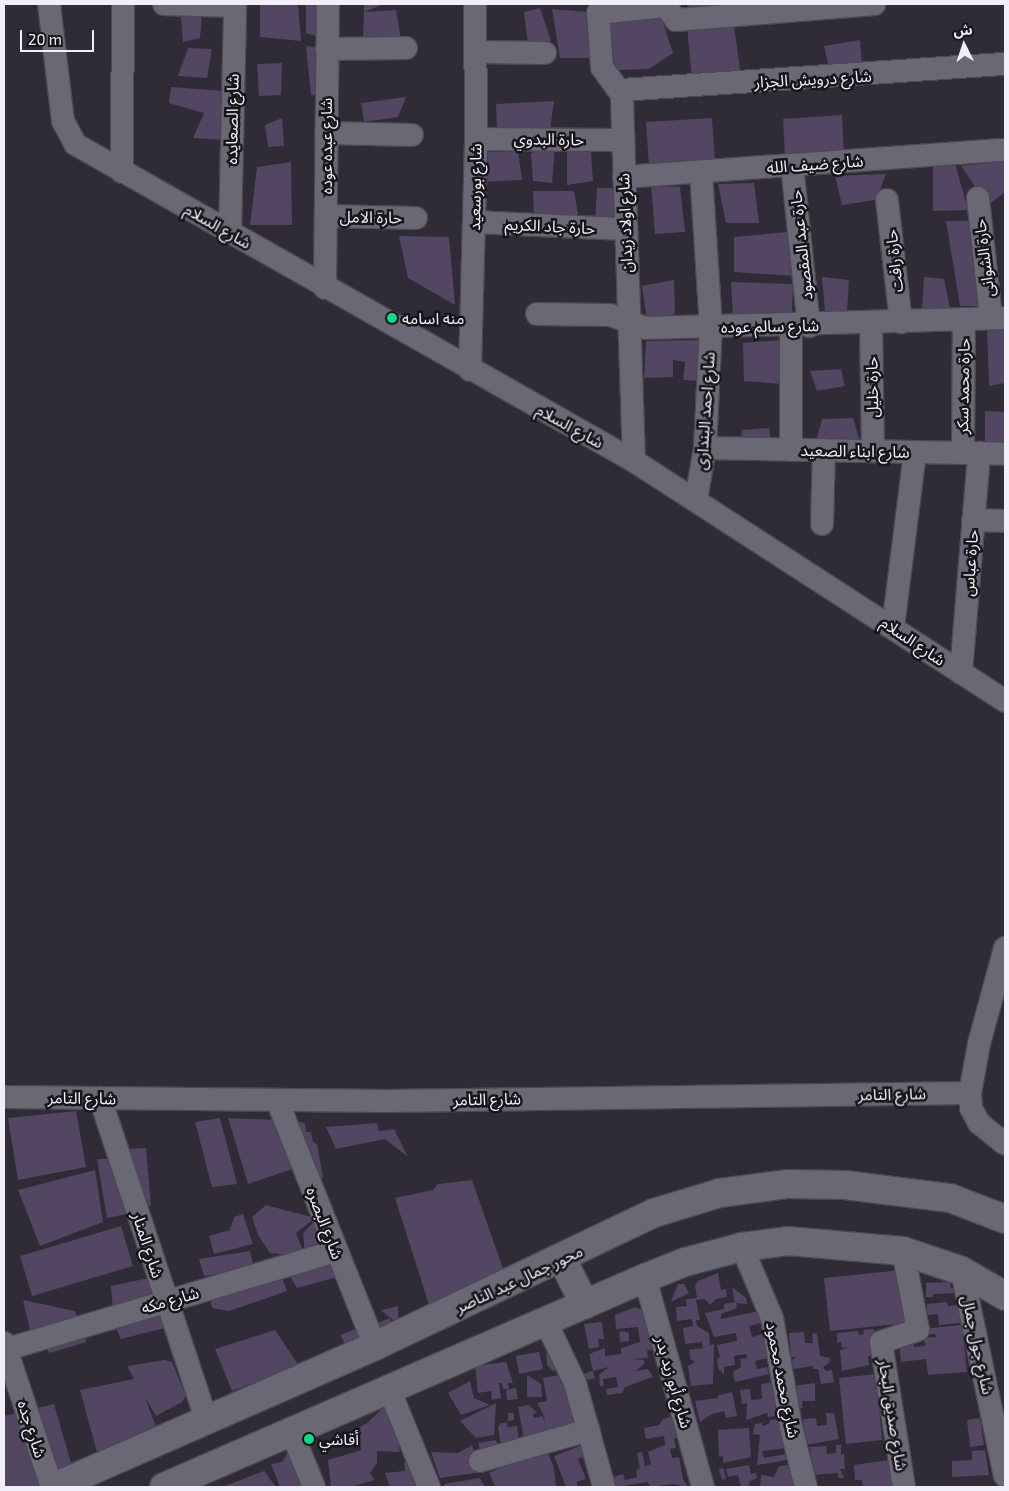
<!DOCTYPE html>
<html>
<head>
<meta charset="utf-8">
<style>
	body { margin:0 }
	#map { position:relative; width:1009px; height:1491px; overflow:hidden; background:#2f2b37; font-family:"Exo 2","Noto Sans Arabic",sans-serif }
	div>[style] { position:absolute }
	.building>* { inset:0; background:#524662 }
	.roads { filter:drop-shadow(1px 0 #4b4952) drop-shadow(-1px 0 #4b4952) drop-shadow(0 1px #4b4952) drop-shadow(0 -1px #4b4952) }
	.street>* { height:22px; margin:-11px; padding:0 11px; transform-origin:11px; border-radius:11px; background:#6b6875 }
	.secondary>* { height:28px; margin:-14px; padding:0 14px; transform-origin:14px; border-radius:14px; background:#6b6875 }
	.dots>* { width:14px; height:14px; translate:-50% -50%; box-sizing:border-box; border:2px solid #16151a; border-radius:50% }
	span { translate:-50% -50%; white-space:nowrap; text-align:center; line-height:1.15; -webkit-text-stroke:5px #16151a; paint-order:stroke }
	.street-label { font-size:16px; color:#f1eff7 }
	.poi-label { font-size:16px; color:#f1eff7 }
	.left { translate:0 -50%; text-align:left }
	.frame { position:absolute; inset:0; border:5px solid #f1eff7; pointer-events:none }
	.north { position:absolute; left:939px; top:20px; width:50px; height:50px; -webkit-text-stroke:4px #16151a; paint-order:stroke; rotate:356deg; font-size:14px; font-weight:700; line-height:20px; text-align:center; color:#f1eff7 }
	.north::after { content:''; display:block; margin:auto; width:18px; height:22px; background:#f1eff7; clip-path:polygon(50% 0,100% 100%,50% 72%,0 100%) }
	.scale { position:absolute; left:20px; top:30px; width:74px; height:22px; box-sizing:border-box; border:2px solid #f1eff7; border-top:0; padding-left:6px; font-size:15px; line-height:18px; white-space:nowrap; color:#f1eff7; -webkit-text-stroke:4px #16151a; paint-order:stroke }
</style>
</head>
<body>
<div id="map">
	<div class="building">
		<i style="clip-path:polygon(260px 4px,298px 4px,301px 41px,260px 37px)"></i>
		<i style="clip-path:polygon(306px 4px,320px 6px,319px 37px,306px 33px)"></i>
		<i style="clip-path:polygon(364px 4px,384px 4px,364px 12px,396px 10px,401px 40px,363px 38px,364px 12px)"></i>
		<i style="clip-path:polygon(687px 4px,739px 4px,688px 10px)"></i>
		<i style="clip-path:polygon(540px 8px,551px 41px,528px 44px,524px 12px)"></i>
		<i style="clip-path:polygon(552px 9px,588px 12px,593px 58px,560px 58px)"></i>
		<i style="clip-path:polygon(202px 14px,200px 38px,183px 42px,181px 17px)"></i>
		<i style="clip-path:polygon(661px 16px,673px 53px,649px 69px,616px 70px,606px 18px)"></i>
		<i style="clip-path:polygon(687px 26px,734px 27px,741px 75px,692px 79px)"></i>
		<i style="clip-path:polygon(860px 40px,862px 63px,830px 71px,824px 46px)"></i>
		<i style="clip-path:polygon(306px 46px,317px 47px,320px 96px,311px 95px)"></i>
		<i style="clip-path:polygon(188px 48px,212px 49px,207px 78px,178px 76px)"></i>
		<i style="clip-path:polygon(282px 63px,281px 95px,259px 96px,257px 64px)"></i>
		<i style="clip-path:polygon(171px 87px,225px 91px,223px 140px,193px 138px,204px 113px,169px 103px)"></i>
		<i style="clip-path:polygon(406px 97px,398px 117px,364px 122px,361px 103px)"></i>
		<i style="clip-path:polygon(554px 101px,550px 130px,497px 128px,496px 104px)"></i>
		<i style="clip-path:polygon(842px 115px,844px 155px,785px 157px,783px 119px)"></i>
		<i style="clip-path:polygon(282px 118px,284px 146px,268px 147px,265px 125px)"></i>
		<i style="clip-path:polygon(712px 118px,715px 162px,649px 166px,646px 122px)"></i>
		<i style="clip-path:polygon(555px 147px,552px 183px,533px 181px,531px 153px)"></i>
		<i style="clip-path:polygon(567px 148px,591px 152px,593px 181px,567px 185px)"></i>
		<i style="clip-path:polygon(518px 151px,522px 180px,483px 182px,483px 152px)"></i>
		<i style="clip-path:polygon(1005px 161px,1005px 192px,988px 205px,961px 166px)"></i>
		<i style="clip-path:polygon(291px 162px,292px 225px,250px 225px,257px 167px)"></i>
		<i style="clip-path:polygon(955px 163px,968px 210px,933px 211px,933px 165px)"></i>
		<i style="clip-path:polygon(886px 174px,876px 200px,842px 205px,835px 176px)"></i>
		<i style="clip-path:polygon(754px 183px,759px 223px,726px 223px,718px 184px)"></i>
		<i style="clip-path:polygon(651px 186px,680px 187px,685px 232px,655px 234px)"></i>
		<i style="clip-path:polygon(597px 188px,614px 188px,616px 222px,595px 221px)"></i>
		<i style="clip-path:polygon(533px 191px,574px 191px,579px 220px,534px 217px)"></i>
		<i style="clip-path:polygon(946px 221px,970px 221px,979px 306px,960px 306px)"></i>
		<i style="clip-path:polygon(787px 232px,795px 276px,734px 272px,734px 237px)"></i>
		<i style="clip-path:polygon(399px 236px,449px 237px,455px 305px,408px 278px)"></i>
		<i style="clip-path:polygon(822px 277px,849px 280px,847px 312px,825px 311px)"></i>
		<i style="clip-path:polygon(924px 277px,944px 279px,950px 308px,922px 308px)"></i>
		<i style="clip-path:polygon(674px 280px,675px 314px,647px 320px,642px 286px)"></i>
		<i style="clip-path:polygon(731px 282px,793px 284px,792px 314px,733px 318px)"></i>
		<i style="clip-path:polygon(1005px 327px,1005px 383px,989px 386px,987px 329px)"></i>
		<i style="clip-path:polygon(702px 340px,699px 381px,683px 380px,685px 362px,673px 360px,673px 377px,644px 378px,646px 341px)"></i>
		<i style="clip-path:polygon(779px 340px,782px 384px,744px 381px,743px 343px)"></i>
		<i style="clip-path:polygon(841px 369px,845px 386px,817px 391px,810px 371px)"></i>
		<i style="clip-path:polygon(985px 411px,1005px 412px,1005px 445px,985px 444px)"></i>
		<i style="clip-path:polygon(853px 418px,860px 442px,816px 441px,822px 419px)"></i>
		<i style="clip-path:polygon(769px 428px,771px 441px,741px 440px,742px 430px)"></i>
		<i style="clip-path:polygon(76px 1111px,86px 1167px,18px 1180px,8px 1118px)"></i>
		<i style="clip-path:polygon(220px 1118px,237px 1184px,212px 1187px,195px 1122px)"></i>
		<i style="clip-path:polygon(228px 1118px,275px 1120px,295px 1168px,248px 1184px)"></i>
		<i style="clip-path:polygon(289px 1120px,305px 1123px,306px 1132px,311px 1132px,313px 1142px,317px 1144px,323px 1177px,317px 1188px)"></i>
		<i style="clip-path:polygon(377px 1123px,379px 1131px,394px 1129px,408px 1157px,385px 1139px,336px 1149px,326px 1127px)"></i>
		<i style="clip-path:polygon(146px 1148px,151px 1206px,142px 1206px,125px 1149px)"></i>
		<i style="clip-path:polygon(97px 1159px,111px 1159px,127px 1214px,107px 1218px)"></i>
		<i style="clip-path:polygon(95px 1170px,103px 1222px,40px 1246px,18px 1190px)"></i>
		<i style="clip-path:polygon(472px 1180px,507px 1280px,431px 1311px,395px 1198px,433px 1190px,438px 1184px)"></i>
		<i style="clip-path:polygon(266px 1205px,315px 1218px,296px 1233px,303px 1251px,289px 1255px,270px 1253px,258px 1235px,252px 1217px)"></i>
		<i style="clip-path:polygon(243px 1214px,253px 1244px,214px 1254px,209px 1236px,230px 1230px,234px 1217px)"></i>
		<i style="clip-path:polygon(319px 1217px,330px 1248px,305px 1254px,303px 1233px)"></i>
		<i style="clip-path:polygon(121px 1226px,133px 1266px,32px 1296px,20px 1256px)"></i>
		<i style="clip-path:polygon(250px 1251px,254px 1268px,204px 1276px,199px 1259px)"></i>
		<i style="clip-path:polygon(330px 1264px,338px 1277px,297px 1288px,288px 1273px)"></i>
		<i style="clip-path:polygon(901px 1270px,907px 1323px,830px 1331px,824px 1278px)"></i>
		<i style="clip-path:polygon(718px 1273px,721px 1290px,726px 1289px,727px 1297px,716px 1299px,710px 1305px,705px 1299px,696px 1300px,700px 1320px,696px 1320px,697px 1326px,709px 1333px,710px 1345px,714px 1344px,713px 1384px,691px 1386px,688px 1366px,695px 1362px,690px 1359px,689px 1350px,703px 1348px,702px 1342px,685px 1344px,683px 1328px,693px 1326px,692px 1319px,677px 1321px,676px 1307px,687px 1306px,686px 1299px,697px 1298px,695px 1286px,698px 1281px)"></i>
		<i style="clip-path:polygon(281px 1275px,287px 1291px,229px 1311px,212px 1308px,210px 1297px)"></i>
		<i style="clip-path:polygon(154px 1277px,161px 1298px,113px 1311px,111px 1286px)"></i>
		<i style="clip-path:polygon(950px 1282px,951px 1288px,963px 1287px,963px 1293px,933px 1294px,933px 1297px,926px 1297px,926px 1283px)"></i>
		<i style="clip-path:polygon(678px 1284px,684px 1284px,689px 1293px,671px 1302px)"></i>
		<i style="clip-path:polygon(732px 1287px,746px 1298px,747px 1304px,736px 1303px,737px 1308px,721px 1314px,721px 1319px,759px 1311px,761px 1323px,749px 1326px,752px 1337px,763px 1334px,769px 1358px,755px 1361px,757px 1369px,767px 1367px,769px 1374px,735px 1382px,733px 1372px,741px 1367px,740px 1359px,747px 1358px,746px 1354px,734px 1356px,735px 1365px,724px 1367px,724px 1375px,718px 1368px,717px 1359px,720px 1357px,717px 1345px,737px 1341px,736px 1333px,714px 1337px,705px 1313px,724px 1309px,724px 1304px,735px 1302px)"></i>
		<i style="clip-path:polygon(23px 1300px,75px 1311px,79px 1322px,31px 1335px)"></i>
		<i style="clip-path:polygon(947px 1302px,948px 1306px,967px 1304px,969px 1322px,939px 1325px,938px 1314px,927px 1315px,927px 1304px)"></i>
		<i style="clip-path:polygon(163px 1306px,169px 1327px,121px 1339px,113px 1321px)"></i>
		<i style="clip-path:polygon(398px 1306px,398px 1324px,381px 1310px)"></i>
		<i style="clip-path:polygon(635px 1307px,651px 1314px,663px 1346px,647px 1351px,648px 1358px,632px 1359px,644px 1360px,644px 1364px,636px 1371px,648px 1369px,653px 1377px,625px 1387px,622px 1393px,607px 1395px,606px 1389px,618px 1387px,616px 1377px,603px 1379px,604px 1386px,600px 1386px,599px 1375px,609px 1367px,593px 1371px,589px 1354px,605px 1348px,605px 1356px,621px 1354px,621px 1348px,640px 1342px,638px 1327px,616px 1329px,615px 1315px)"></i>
		<i style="clip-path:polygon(390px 1318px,391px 1325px,382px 1332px,375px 1324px)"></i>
		<i style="clip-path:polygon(602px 1322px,604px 1339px,598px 1339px,599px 1347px,589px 1349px,584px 1324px)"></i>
		<i style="clip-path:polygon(962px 1325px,967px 1372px,928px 1375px,926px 1359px,901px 1362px,899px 1341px,913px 1340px,914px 1347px,925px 1346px,924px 1338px,936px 1337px,935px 1334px,922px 1335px,922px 1329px)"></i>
		<i style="clip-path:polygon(85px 1328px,86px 1342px,50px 1353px,43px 1346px)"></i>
		<i style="clip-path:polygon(355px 1329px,364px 1341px,347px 1348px,340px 1335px)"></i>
		<i style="clip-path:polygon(873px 1329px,876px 1333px,875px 1356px,868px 1356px,869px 1365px,842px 1371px,840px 1350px,851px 1347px,842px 1348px,841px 1342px,837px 1343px,837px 1333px,858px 1331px,858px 1335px,864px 1334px,863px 1330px)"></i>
		<i style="clip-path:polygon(275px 1330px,299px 1366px,232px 1391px,215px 1349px)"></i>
		<i style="clip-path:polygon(624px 1331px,629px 1333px,629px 1341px,620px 1342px,619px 1332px)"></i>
		<i style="clip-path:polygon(804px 1332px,805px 1343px,813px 1343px,812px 1334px,817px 1333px,820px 1356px,830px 1358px,829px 1363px,823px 1367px,826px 1371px,832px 1370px,834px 1382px,821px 1384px,818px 1369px,813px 1369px,813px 1366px,793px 1369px,792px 1360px,797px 1357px,791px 1357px,789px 1333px)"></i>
		<i style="clip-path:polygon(554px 1350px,563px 1371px,553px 1371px,547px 1365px,546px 1351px)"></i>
		<i style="clip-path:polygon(539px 1352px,543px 1369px,519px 1374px,516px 1356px)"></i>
		<i style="clip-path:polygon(165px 1360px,172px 1362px,186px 1396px,182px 1402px,156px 1416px,145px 1397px,157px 1430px,98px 1456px,80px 1390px,134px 1379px,127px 1366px)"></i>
		<i style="clip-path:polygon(506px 1362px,513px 1383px,508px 1383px,509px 1389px,503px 1389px,502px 1383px,499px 1383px,501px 1398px,492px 1400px,491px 1391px,478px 1393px,475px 1366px)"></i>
		<i style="clip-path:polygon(593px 1371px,595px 1378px,583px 1381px,582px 1374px)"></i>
		<i style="clip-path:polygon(876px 1374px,882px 1440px,846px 1444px,839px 1378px)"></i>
		<i style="clip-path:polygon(527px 1375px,541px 1384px,542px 1397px,527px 1397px)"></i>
		<i style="clip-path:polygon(559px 1375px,560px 1383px,570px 1381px,577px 1428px,525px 1446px,518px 1407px,529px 1405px,537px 1413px,533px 1414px,534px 1418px,543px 1416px,545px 1427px,544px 1416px,537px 1403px,547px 1401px,543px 1378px)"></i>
		<i style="clip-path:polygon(470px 1381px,474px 1398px,490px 1405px,461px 1415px,448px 1393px)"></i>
		<i style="clip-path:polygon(776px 1382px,780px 1416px,768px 1417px,767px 1413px,746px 1420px,747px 1403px,742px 1404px,740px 1390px,750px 1389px,751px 1400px,762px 1399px,761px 1384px)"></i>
		<i style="clip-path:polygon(815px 1383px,815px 1401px,802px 1401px,803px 1408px,789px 1409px,787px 1387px)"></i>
		<i style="clip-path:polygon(516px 1388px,518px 1399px,507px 1400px,506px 1390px)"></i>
		<i style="clip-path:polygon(732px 1392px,737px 1416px,726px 1418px,724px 1411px,712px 1414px,700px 1422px,695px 1401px,717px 1398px,719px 1395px)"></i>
		<i style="clip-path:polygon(496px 1403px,494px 1435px,476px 1438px,460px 1421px)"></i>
		<i style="clip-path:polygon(54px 1404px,73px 1470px,37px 1487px,4px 1487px,4px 1416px)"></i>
		<i style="clip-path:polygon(385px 1406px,394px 1422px,400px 1452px,377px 1451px,377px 1463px,370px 1473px,375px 1480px,351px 1487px,331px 1487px,328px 1460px,362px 1450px,349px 1433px,367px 1423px)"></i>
		<i style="clip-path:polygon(508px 1413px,514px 1413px,514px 1420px,508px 1421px)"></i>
		<i style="clip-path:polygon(826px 1413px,834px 1413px,839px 1439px,805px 1445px,803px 1419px,816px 1418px,817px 1426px,827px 1425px)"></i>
		<i style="clip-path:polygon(675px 1416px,679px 1438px,674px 1438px,676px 1448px,670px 1449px,672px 1458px,679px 1457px,683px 1479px,688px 1487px,673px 1484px,651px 1487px,647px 1482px,616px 1487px,614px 1477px,623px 1474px,625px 1480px,637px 1477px,636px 1470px,640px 1469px,637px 1453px,642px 1452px,645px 1466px,651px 1464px,648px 1452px,665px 1445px,664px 1436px,646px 1439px,644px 1428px,659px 1425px,663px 1419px)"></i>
		<i style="clip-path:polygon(781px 1418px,786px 1448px,762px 1451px,764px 1458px,786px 1454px,787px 1460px,757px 1465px,760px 1435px,753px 1434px,755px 1424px,762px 1423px,762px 1426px,769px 1424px,770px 1420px)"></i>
		<i style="clip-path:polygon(980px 1418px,984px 1445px,970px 1447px,967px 1420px)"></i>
		<i style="clip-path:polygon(501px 1423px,507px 1423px,507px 1427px,517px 1426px,519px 1443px,501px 1445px,498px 1427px)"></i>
		<i style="clip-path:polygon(749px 1428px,751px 1457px,723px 1463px,723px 1456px,719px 1457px,718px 1430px)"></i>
		<i style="clip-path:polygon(496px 1440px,499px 1450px,481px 1453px,478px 1443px)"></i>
		<i style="clip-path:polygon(472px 1445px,481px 1472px,440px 1478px,431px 1452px,458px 1453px)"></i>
		<i style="clip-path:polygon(582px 1445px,587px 1456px,578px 1459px,586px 1479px,577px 1482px,577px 1487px,566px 1487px,554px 1456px)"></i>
		<i style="clip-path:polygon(836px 1445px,841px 1445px,841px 1455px,844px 1454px,845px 1469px,840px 1469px,844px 1478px,838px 1478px,838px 1473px,812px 1475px,810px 1447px,826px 1446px,827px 1454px,836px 1453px)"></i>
		<i style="clip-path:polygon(546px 1448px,554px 1468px,556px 1487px,495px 1487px,489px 1473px)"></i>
		<i style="clip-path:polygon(985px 1450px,989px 1475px,952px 1477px,952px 1461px,972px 1460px,972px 1451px)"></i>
		<i style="clip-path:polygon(287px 1454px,294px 1456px,309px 1487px,280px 1487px,271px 1464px,282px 1462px)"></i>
		<i style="clip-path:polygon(897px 1459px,899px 1487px,863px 1487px,862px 1480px,855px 1480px,854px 1465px)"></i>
		<i style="clip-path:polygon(404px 1462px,415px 1462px,426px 1487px,390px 1487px,385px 1473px,405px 1471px)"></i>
		<i style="clip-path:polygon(796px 1464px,797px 1487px,760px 1487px,761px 1475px,774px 1477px,779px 1466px)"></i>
		<i style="clip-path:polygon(749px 1465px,751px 1474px,756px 1473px,757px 1478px,749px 1482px,750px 1487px,741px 1487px,738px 1475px,728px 1477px,726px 1469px)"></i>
		<i style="clip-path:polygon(723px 1468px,726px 1479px,722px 1480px,719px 1469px)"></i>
		<i style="clip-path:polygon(264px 1471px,276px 1487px,222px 1487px)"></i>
		<i style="clip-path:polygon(480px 1478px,485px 1487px,444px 1487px,444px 1484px)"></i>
	</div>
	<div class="roads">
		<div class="street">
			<i style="left:49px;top:4px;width:118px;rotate:83.2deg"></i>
			<i style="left:63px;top:121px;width:26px;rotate:62deg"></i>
			<i style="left:75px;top:144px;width:643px;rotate:29.56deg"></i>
			<i style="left:634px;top:461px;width:442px;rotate:32.9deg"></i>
			<i style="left:164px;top:4px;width:71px;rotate:1.6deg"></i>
			<i style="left:327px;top:49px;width:79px;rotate:-0.7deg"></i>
			<i style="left:476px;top:52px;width:69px;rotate:0.8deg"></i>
			<i style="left:621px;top:90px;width:385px;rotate:-3.9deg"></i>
			<i style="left:326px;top:133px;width:86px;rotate:1.3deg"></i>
			<i style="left:476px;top:139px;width:147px;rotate:0.4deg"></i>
			<i style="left:792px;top:165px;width:162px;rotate:84deg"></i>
			<i style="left:122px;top:172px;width:168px;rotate:-89.7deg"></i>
			<i style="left:624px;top:177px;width:382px;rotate:-4.1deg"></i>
			<i style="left:978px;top:198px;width:121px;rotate:83.8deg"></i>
			<i style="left:887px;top:200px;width:123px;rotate:83.5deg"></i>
			<i style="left:326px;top:216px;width:90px;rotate:1.3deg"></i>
			<i style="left:474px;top:222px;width:151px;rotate:2.7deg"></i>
			<i style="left:230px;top:233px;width:229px;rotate:-88.7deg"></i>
			<i style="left:325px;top:288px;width:284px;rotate:-89.4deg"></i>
			<i style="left:537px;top:314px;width:73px;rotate:0.8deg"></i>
			<i style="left:610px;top:315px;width:38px;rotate:20deg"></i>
			<i style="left:646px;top:328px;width:359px;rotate:-1.6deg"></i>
			<i style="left:871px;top:323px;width:128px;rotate:89.1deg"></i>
			<i style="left:791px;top:326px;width:124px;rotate:90deg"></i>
			<i style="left:470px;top:370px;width:231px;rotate:-88.5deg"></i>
			<i style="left:476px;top:139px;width:135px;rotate:-90.4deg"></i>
			<i style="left:705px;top:448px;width:300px;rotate:1.1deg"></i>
			<i style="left:963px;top:453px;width:134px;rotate:-89.6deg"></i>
			<i style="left:634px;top:461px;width:366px;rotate:-91.9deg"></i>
			<i style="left:622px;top:95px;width:34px;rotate:-126deg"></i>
			<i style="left:602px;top:67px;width:54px;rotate:-94.2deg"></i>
			<i style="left:598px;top:13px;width:68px;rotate:-5.9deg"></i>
			<i style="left:666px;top:6px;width:17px;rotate:54deg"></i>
			<i style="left:676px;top:20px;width:199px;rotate:-4.6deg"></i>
			<i style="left:696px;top:500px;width:53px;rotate:-80.2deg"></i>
			<i style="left:705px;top:448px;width:121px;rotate:-87.2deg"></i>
			<i style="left:711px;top:327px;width:156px;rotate:-93.7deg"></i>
			<i style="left:973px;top:520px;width:32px;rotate:2deg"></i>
			<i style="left:822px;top:524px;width:74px;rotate:-88.5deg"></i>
			<i style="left:893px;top:627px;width:176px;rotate:-82.8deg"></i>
			<i style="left:961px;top:673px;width:221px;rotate:-85.3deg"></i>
			<i style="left:1005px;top:948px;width:99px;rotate:105.2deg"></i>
			<i style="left:979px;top:1044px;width:50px;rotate:100.4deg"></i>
			<i style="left:970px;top:1093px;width:15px;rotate:86deg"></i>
			<i style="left:971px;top:1108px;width:17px;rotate:62deg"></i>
			<i style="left:979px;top:1123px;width:33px;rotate:39deg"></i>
			<i style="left:4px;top:1097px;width:382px;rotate:0.6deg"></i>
			<i style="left:386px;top:1101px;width:584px;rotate:-0.78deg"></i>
			<i style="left:100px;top:1098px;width:340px;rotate:71.7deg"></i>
			<i style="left:277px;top:1100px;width:265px;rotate:68.3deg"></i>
			<i style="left:742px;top:1247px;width:77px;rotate:67.1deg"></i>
			<i style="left:772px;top:1318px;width:111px;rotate:80.1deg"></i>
			<i style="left:791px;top:1427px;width:62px;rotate:76deg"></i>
			<i style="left:903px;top:1251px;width:80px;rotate:79.2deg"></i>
			<i style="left:918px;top:1330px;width:39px;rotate:162deg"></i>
			<i style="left:881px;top:1342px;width:147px;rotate:81deg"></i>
			<i style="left:962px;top:1271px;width:209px;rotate:78.2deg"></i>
			<i style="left:645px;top:1278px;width:217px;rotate:74.5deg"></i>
			<i style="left:546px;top:1322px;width:68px;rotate:64.6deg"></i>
			<i style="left:575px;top:1383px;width:108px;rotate:74.4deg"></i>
			<i style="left:4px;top:1343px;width:152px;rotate:71.6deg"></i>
			<i style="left:4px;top:1350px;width:346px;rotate:-16.6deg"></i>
			<i style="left:390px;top:1391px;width:104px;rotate:67.9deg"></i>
			<i style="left:292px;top:1433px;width:58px;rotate:67.8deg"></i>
			<i style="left:480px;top:1461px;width:113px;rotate:-15.9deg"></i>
		</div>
		<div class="secondary">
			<i style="left:562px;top:1259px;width:51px;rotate:63.4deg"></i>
			<i style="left:54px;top:1487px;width:351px;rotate:-23.7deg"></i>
			<i style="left:375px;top:1346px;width:309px;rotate:-25.5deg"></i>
			<i style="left:654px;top:1213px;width:69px;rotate:-16.9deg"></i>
			<i style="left:720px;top:1193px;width:69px;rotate:-7.5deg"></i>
			<i style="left:788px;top:1184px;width:57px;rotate:1deg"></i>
			<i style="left:845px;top:1185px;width:106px;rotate:7.1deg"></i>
			<i style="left:950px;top:1198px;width:59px;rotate:20.9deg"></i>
			<i style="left:164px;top:1487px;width:524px;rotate:-23.49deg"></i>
			<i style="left:645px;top:1278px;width:43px;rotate:-21.8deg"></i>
			<i style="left:685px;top:1262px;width:59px;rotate:-14.7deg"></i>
			<i style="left:742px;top:1247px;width:46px;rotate:-7.4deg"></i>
			<i style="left:788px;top:1241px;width:115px;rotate:5deg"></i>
			<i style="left:903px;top:1251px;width:62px;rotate:18.7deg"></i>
			<i style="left:962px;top:1271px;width:50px;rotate:30.2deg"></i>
		</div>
	</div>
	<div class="dots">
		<i style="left:392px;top:318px;background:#10d98a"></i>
		<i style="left:309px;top:1439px;background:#10d98a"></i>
	</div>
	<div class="street-label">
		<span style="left:813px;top:79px;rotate:-3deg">شارع درويش الجزار</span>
		<span style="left:232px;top:119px;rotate:-89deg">شارع الصعايده</span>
		<span style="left:549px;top:139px;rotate:1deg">حارة البدوي</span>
		<span style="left:326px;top:146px;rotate:-90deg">شارع عبده عوده</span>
		<span style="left:815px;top:164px;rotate:-4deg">شارع ضيف الله</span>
		<span style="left:475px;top:187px;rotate:-89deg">شارع بورسعيد</span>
		<span style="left:371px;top:217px;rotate:1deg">حارة الامل</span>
		<span style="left:625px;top:223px;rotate:-92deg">شارع اولاد زيدان</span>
		<span style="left:218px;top:226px;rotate:30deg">شارع السلام</span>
		<span style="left:550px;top:226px;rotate:3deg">حارة جاد الكريم</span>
		<span style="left:801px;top:245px;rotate:-96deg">حارة عبد المقصود</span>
		<span style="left:984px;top:258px;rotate:-97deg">حارة الشوانى</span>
		<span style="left:894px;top:261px;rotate:-96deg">حارة رافت</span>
		<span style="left:770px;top:326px;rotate:-1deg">شارع سالم عوده</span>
		<span style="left:963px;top:386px;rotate:-89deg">حارة محمد سكر</span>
		<span style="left:872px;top:387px;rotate:-91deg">حارة خليل</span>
		<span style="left:705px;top:411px;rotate:-86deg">شارع احمد البندارى</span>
		<span style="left:570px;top:426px;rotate:29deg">شارع السلام</span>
		<span style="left:855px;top:451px;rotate:1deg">شارع ابناء الصعيد</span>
		<span style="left:970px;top:563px;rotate:-86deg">حارة عباس</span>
		<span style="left:913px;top:641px;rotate:34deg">شارع السلام</span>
		<span style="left:892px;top:1094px;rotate:-1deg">شارع التامر</span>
		<span style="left:82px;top:1098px;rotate:1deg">شارع التامر</span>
		<span style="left:487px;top:1099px;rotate:-1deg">شارع التامر</span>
		<span style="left:325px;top:1223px;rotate:69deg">شارع البصره</span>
		<span style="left:148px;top:1245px;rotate:72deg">شارع المنار</span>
		<span style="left:519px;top:1279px;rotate:-25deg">محور جمال عبد الناصر</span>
		<span style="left:170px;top:1300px;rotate:-16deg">شارع مكه</span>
		<span style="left:978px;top:1345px;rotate:78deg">شارع جول جمال</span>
		<span style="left:783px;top:1380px;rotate:79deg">شارع محمد محمود</span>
		<span style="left:674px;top:1382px;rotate:74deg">شارع أبو زيد بدر</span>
		<span style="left:893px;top:1415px;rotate:81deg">شارع صديق البحار</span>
		<span style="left:32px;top:1429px;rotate:72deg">شارع جده</span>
	</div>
	<div class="poi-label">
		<span class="left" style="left:402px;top:318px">منه اسامه</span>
		<span class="left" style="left:319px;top:1439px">أقاشي</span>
	</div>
	<div class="frame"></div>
	<div class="north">ش</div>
	<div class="scale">20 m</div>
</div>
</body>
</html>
